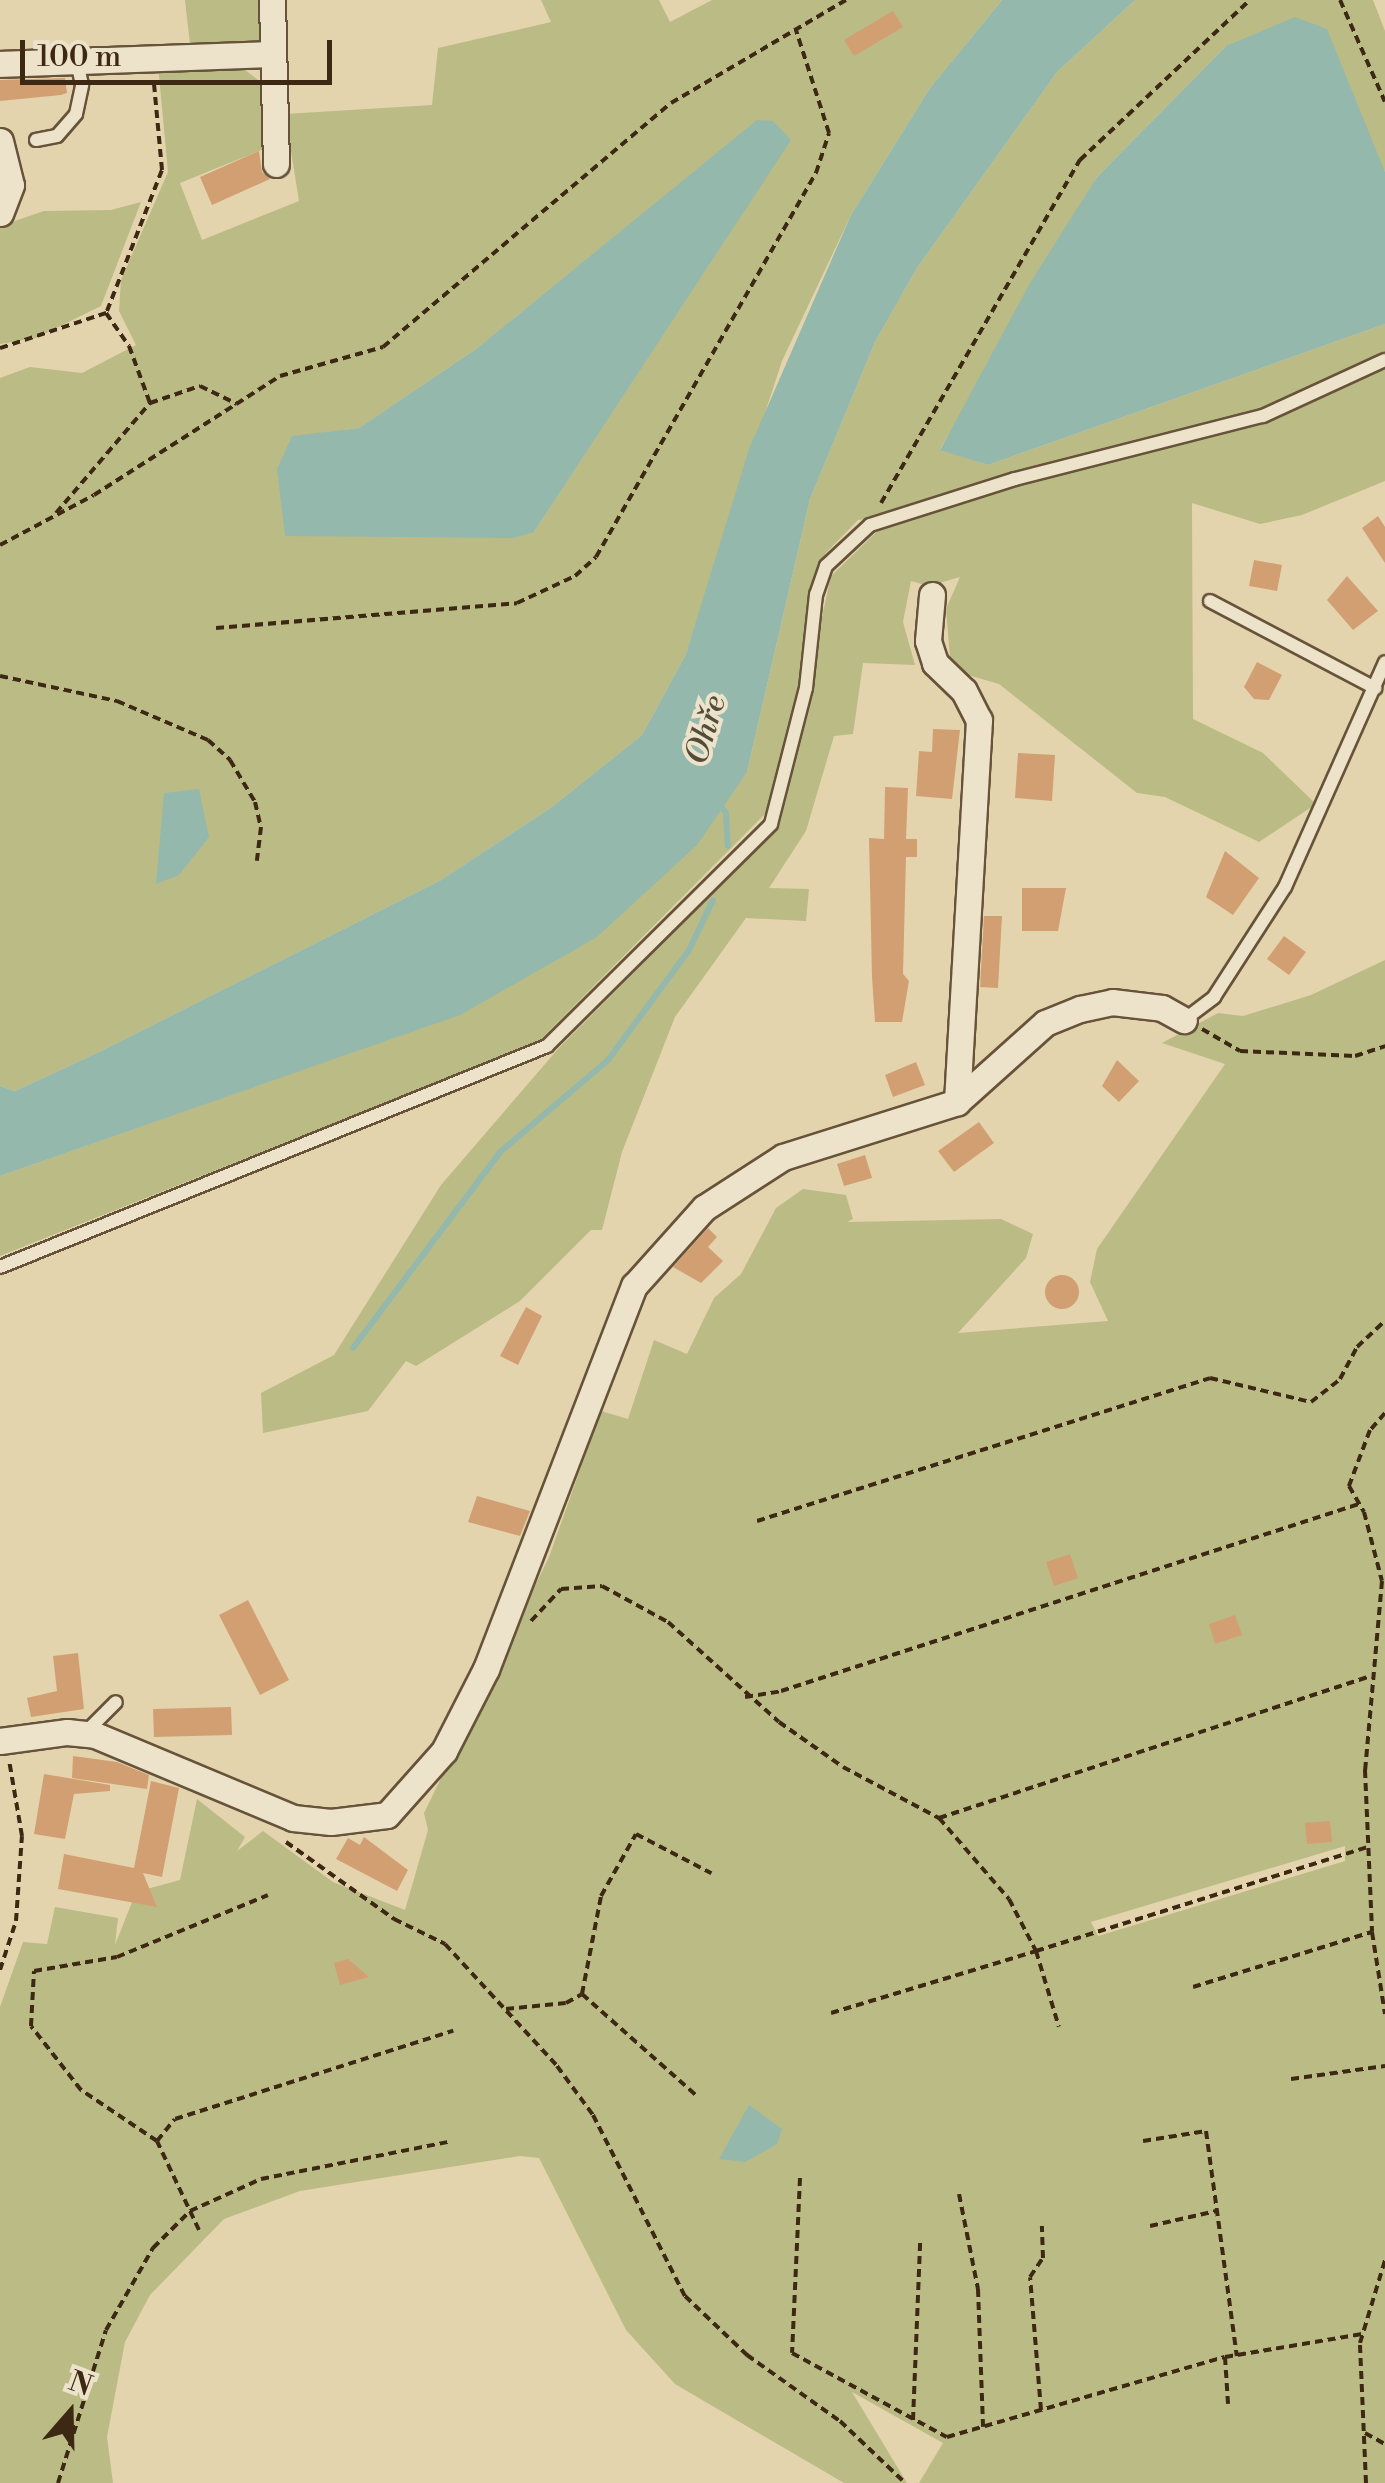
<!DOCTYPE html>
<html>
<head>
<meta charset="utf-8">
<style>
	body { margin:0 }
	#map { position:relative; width:1385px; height:2483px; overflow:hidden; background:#e4d4ad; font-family:"Libre Bodoni",serif }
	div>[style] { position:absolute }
	.green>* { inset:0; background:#bbbb85 }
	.water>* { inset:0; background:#95b8ac }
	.stream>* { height:6px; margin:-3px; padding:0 3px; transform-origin:3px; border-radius:3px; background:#95b8ac }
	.building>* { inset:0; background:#d29f73 }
	.round { border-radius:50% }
	.path>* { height:4px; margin-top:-2px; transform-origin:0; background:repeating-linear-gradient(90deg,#3d2814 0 8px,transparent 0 13px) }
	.roads { filter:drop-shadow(2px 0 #67533a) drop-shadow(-2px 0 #67533a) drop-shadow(0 2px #67533a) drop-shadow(0 -2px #67533a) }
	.service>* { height:12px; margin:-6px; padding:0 6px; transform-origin:6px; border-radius:6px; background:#ede3ca }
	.minor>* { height:25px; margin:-12.5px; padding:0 12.5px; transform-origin:12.5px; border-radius:12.5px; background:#ede3ca }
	span { translate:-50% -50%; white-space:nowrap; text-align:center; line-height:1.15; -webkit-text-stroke:8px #ede3ca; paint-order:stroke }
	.water-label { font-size:32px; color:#534c3a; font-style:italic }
	.north { position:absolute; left:20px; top:2363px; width:100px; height:100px; -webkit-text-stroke:8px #ede3ca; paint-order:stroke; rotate:20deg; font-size:28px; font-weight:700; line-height:40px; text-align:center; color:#3d2814 }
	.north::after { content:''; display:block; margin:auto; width:35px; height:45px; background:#3d2814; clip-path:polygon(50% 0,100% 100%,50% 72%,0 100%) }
	.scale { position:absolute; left:20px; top:40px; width:312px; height:45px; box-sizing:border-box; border:5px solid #3d2814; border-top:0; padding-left:12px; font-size:30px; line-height:35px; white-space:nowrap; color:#3d2814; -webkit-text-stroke:8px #ede3ca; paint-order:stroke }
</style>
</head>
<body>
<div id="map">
	<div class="green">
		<i style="clip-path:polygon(185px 0,266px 0,263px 42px,190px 44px)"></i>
		<i style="clip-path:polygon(evenodd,541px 0,659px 0,670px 22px,712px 0,1002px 0,930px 88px,851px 215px,782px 361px,686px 654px,642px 735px,553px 806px,441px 880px,101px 1051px,15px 1091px,0 1086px,0 378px,30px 367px,82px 373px,136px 345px,119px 311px,121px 280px,168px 172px,158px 65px,236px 63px,266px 86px,264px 149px,180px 183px,202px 240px,299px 201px,285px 114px,432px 105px,438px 48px,551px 22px,541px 0,757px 121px,790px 140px,534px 532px,292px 437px,359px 428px,476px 349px,757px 121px)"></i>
		<i style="clip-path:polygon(1135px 0,1373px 0,1385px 31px,1385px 172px,1372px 145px,1226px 46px,1097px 177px,940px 449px,988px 465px,1385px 324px,1385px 481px,1302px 515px,1260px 524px,1192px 503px,1193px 719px,1263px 753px,1316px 804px,1259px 842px,1165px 797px,1137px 793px,999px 684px,951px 670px,946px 609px,960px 577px,929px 586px,911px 581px,903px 622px,915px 665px,863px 663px,853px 734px,834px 736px,806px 831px,769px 888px,809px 889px,806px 921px,746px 918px,675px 1017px,622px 1152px,602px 1230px,591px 1230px,520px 1301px,416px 1366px,406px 1361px,368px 1411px,263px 1433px,261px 1393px,334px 1355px,441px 1185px,558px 1049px,775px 831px,831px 576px,894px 515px,858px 520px,825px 554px,811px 592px,799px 682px,767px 812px,538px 1042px,0 1256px,0 1176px,256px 1086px,747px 772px,810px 499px,875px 342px,917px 268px,1057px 72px)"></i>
		<i style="clip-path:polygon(141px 202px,101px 306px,36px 338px,0 344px,0 226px,44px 211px,111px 210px)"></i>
		<i style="clip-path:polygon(evenodd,1385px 960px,1385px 2483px,919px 2483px,943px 2443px,852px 2392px,907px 2483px,844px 2483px,675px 2384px,626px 2330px,539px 2158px,520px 2156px,300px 2191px,224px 2219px,150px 2295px,125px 2342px,107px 2437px,113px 2483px,0 2483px,0 2007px,23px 1942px,47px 1944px,55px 1907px,118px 1918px,115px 1945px,136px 1892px,180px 1880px,197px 1799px,245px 1837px,237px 1851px,263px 1831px,333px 1882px,405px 1910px,428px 1830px,424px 1813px,549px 1557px,601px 1411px,628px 1419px,654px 1340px,687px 1354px,714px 1298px,741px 1274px,776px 1208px,803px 1189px,846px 1195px,853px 1219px,847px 1222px,1001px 1219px,1033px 1234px,1026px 1258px,958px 1333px,1108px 1321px,1090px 1282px,1097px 1249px,1225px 1064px,1162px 1043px,1218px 1013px,1243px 1016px,1311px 995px,1385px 960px,1345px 1846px,1345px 1861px,1098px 1936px,1091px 1922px,1345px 1846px)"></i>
	</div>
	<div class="water">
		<i style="clip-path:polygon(1002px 0,1135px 0,1057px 72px,917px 268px,875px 342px,810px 499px,747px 772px,697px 845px,597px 937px,460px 1015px,0 1176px,0 1086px,15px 1091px,101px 1051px,441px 880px,553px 806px,642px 735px,686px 654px,749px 449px,851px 215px,930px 88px)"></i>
		<i style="clip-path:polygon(1295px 17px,1327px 29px,1385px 172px,1385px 324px,988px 465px,940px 450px,1030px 283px,1097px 177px,1226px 46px)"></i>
		<i style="clip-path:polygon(757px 120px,773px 121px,791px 140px,534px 532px,513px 538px,285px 536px,277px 469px,292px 436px,359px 428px,476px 349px)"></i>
		<i style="clip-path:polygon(199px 789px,209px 837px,179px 875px,156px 884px,164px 793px)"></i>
		<i style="clip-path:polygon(749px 2105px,782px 2129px,777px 2144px,745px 2162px,719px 2159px)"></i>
	</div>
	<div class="stream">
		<i style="left:720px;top:805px;width:10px;rotate:53deg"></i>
		<i style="left:726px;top:813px;width:33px;rotate:87deg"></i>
		<i style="left:353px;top:1348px;width:245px;rotate:-53.1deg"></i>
		<i style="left:500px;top:1152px;width:142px;rotate:-40.4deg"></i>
		<i style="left:608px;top:1060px;width:137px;rotate:-53.6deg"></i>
		<i style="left:689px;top:950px;width:55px;rotate:-64.4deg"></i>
	</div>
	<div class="building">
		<i style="clip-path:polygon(893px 11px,903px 27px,854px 56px,844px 40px)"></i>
		<i style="clip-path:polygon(65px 78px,67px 93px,61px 95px,0 101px,0 80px)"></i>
		<i style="clip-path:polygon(259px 151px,262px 172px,270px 179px,212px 205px,200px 177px)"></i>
		<i style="clip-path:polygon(1378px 516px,1385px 527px,1385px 563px,1362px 528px)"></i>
		<i style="clip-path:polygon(1254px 560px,1282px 565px,1277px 591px,1249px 586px)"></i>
		<i style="clip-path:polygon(1347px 576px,1378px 611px,1353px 630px,1327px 600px)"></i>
		<i style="clip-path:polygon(1257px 662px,1282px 675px,1269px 700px,1254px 699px,1244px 687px)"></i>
		<i style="clip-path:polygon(933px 729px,960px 730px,952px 799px,916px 796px,919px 751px,932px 752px)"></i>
		<i style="clip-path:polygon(1018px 753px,1055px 755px,1052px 801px,1015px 798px)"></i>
		<i style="clip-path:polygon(885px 787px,908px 788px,906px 839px,917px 839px,917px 857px,906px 857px,903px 974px,909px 981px,902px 1022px,875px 1022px,872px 977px,869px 838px,884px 839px)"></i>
		<i style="clip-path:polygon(1225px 851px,1259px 878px,1233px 915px,1206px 897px)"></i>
		<i style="clip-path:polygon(1022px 888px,1066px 888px,1058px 931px,1022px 931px)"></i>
		<i style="clip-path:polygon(984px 916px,1002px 916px,998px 988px,980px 987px)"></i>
		<i style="clip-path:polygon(1284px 936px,1306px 952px,1289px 975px,1267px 959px)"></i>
		<i style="clip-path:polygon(1117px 1060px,1139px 1081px,1119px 1102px,1102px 1086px)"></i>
		<i style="clip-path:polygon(916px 1062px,925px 1085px,893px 1097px,885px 1075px)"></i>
		<i style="clip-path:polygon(979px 1122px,994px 1143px,954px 1172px,938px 1151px)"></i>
		<i style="clip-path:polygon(865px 1155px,872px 1178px,844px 1186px,837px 1164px)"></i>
		<i style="clip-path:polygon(708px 1228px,717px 1237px,708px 1247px,723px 1261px,701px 1283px,673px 1267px)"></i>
		<i class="round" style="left:1045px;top:1275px;width:34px;height:34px"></i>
		<i style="clip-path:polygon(526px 1307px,542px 1316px,518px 1365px,500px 1356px)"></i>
		<i style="clip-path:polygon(477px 1496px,530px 1511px,520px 1536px,468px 1522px)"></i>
		<i style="clip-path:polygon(1070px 1554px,1078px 1578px,1054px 1586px,1046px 1562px)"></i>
		<i style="clip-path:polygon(248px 1600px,289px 1680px,260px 1695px,219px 1615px)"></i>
		<i style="clip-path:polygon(1235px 1615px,1242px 1635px,1215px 1644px,1209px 1624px)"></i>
		<i style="clip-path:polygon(78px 1653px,84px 1709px,31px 1717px,27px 1698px,57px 1691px,53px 1656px)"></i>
		<i style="clip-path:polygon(231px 1707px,232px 1735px,154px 1737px,153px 1709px)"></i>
		<i style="clip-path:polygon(73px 1756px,117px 1762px,149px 1775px,147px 1789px,72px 1778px)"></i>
		<i style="clip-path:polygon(44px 1774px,110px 1785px,110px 1791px,74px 1794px,65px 1839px,34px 1834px)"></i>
		<i style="clip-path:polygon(151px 1781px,179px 1788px,162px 1877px,143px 1873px,157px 1907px,58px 1889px,64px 1854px,134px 1868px)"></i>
		<i style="clip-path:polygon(1330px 1821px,1332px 1842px,1307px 1844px,1305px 1823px)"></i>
		<i style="clip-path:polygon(364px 1837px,408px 1870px,397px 1891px,336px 1859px,348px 1838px,360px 1845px)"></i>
		<i style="clip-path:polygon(348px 1959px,369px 1977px,340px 1985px,334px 1963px)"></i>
	</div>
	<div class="path">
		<i style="left:1340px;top:0;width:111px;rotate:66.2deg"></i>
		<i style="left:107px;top:311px;width:151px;rotate:-68.7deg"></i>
		<i style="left:162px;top:170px;width:87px;rotate:-95.3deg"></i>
		<i style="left:0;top:348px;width:112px;rotate:-18.3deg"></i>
		<i style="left:106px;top:313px;width:40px;rotate:55.1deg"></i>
		<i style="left:129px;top:346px;width:61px;rotate:69.8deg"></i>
		<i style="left:150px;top:403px;width:53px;rotate:-18.8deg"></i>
		<i style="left:200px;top:386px;width:41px;rotate:25.9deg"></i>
		<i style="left:881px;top:503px;width:397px;rotate:-59.9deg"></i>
		<i style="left:1080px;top:160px;width:233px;rotate:-43.3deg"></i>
		<i style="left:56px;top:513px;width:145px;rotate:-49.5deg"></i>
		<i style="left:0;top:545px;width:106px;rotate:-28deg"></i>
		<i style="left:94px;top:495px;width:221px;rotate:-32.6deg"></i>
		<i style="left:280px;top:376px;width:107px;rotate:-15.7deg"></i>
		<i style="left:383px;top:347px;width:377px;rotate:-40.3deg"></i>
		<i style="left:671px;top:103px;width:203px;rotate:-30.5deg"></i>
		<i style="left:216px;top:628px;width:302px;rotate:-4.7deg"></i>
		<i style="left:517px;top:603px;width:64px;rotate:-25deg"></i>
		<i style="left:575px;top:576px;width:28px;rotate:-42deg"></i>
		<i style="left:596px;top:557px;width:443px;rotate:-60.2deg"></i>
		<i style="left:816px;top:173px;width:42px;rotate:-72deg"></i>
		<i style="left:829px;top:133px;width:108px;rotate:-107.8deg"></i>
		<i style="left:0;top:676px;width:120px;rotate:12.1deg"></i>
		<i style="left:117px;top:701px;width:99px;rotate:23.2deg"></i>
		<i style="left:208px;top:740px;width:30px;rotate:42deg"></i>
		<i style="left:230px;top:760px;width:49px;rotate:59.2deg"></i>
		<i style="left:255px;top:802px;width:26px;rotate:77deg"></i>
		<i style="left:261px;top:827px;width:34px;rotate:97deg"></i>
		<i style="left:1202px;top:1029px;width:44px;rotate:30.1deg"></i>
		<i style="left:1240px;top:1051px;width:115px;rotate:2.5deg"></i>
		<i style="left:1355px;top:1056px;width:32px;rotate:-18deg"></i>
		<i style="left:1385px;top:1413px;width:23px;rotate:131deg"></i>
		<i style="left:1370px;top:1430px;width:60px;rotate:110.6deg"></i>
		<i style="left:1349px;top:1486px;width:30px;rotate:60deg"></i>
		<i style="left:1364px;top:1512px;width:71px;rotate:75.4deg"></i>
		<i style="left:1382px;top:1581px;width:190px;rotate:95.1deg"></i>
		<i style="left:1365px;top:1770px;width:162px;rotate:87.5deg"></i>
		<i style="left:1372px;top:1932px;width:83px;rotate:81deg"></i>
		<i style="left:757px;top:1521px;width:475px;rotate:-17.5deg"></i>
		<i style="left:1210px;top:1378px;width:104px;rotate:13.4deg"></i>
		<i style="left:1311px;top:1402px;width:37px;rotate:-38deg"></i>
		<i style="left:1340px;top:1379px;width:36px;rotate:-62deg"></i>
		<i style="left:1357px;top:1347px;width:38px;rotate:-43deg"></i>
		<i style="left:531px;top:1621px;width:44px;rotate:-46.8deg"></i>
		<i style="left:561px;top:1589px;width:41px;rotate:-4.2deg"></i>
		<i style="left:602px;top:1586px;width:75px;rotate:28.6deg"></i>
		<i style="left:668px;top:1622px;width:149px;rotate:42deg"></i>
		<i style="left:779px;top:1722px;width:78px;rotate:35.1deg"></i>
		<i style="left:843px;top:1767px;width:109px;rotate:28deg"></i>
		<i style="left:939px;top:1818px;width:107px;rotate:49.2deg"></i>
		<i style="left:1009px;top:1899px;width:59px;rotate:62.6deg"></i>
		<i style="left:1036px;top:1951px;width:348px;rotate:-17.4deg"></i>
		<i style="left:745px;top:1697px;width:36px;rotate:-9deg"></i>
		<i style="left:781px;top:1691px;width:607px;rotate:-17.93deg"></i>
		<i style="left:939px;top:1818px;width:453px;rotate:-18.2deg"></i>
		<i style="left:286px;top:1842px;width:133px;rotate:35.5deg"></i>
		<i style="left:394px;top:1919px;width:57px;rotate:26.1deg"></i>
		<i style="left:445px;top:1944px;width:166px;rotate:47.4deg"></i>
		<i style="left:557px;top:2066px;width:61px;rotate:53.7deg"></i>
		<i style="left:593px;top:2115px;width:203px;rotate:63.1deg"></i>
		<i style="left:685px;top:2296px;width:86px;rotate:43.6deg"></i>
		<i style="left:747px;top:2355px;width:114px;rotate:35.4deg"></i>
		<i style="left:840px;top:2421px;width:90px;rotate:43.6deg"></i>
		<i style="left:0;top:1970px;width:52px;rotate:-71.9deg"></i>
		<i style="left:16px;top:1921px;width:85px;rotate:-86deg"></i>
		<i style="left:22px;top:1836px;width:77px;rotate:-99.7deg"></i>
		<i style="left:1193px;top:1987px;width:187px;rotate:-17.1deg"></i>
		<i style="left:582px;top:1994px;width:154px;rotate:41.6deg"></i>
		<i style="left:506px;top:2009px;width:60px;rotate:-5.7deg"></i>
		<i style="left:566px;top:2003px;width:18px;rotate:-29deg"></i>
		<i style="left:582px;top:1994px;width:100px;rotate:-79deg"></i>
		<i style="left:601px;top:1896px;width:71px;rotate:-60.6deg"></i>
		<i style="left:636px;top:1834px;width:85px;rotate:27.5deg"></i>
		<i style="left:831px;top:2013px;width:214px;rotate:-16.8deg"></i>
		<i style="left:1036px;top:1951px;width:79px;rotate:73.2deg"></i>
		<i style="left:1291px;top:2079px;width:95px;rotate:-7.9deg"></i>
		<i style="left:157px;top:2141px;width:92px;rotate:-146.1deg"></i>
		<i style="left:81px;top:2090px;width:81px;rotate:-128deg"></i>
		<i style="left:31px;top:2026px;width:55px;rotate:-86.9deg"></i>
		<i style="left:34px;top:1971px;width:84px;rotate:-9.6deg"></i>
		<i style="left:117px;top:1957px;width:163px;rotate:-22.3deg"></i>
		<i style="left:1143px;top:2141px;width:64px;rotate:-9deg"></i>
		<i style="left:1206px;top:2131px;width:227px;rotate:82.2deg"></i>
		<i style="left:800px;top:2178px;width:175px;rotate:92.6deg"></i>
		<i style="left:792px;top:2353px;width:176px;rotate:28.5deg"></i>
		<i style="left:947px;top:2437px;width:289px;rotate:-16.1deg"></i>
		<i style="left:1225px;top:2357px;width:139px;rotate:-9.5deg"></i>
		<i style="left:959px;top:2194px;width:97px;rotate:78.7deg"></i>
		<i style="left:978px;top:2289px;width:138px;rotate:87.9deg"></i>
		<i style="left:1150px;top:2226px;width:68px;rotate:-12.8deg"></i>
		<i style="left:199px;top:2230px;width:98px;rotate:-115.3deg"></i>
		<i style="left:157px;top:2141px;width:28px;rotate:-51deg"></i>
		<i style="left:175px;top:2119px;width:292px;rotate:-17.6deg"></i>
		<i style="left:1225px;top:2357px;width:47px;rotate:86.3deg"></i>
		<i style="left:1041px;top:2410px;width:133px;rotate:-94.7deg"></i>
		<i style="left:1030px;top:2277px;width:23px;rotate:-56deg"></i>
		<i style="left:1043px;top:2258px;width:32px;rotate:-92deg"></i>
		<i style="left:913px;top:2420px;width:178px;rotate:-87.7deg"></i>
		<i style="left:1365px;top:2433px;width:23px;rotate:29deg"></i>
		<i style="left:58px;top:2483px;width:160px;rotate:-72.6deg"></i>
		<i style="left:106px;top:2330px;width:95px;rotate:-60.2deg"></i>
		<i style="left:153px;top:2248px;width:52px;rotate:-45deg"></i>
		<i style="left:190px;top:2211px;width:78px;rotate:-24.3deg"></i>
		<i style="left:261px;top:2179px;width:191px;rotate:-11.2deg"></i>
		<i style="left:1366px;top:2483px;width:140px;rotate:-92.5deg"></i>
		<i style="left:1360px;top:2343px;width:87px;rotate:-73.2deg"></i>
	</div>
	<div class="roads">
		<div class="service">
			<i style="left:36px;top:140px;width:21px;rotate:-11deg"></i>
			<i style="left:57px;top:136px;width:29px;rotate:-49deg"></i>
			<i style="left:76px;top:114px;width:30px;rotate:-78deg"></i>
			<i style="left:82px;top:85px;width:25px;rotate:-102deg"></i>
			<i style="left:1210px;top:601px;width:187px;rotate:27.8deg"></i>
			<i style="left:1184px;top:1020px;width:38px;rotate:-37deg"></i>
			<i style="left:1214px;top:997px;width:131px;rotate:-57.2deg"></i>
			<i style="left:1285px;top:887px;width:246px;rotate:-66deg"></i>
			<i style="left:0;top:1267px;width:590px;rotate:-22deg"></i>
			<i style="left:547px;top:1046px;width:315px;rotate:-44.7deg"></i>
			<i style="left:771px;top:824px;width:140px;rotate:-75.6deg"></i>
			<i style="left:806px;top:688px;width:94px;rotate:-83.9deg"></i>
			<i style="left:816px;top:595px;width:31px;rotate:-71deg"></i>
			<i style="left:826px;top:566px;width:60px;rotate:-43deg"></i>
			<i style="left:870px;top:525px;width:152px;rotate:-17.6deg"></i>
			<i style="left:1015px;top:479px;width:256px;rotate:-14.3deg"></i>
			<i style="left:1263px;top:416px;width:134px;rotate:-24.7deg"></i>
			<i style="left:86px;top:1732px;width:42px;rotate:-45deg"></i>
		</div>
		<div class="minor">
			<i style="left:272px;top:0;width:164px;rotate:88.6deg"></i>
			<i style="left:0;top:64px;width:273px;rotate:-2.1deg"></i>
			<i style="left:0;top:141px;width:45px;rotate:76deg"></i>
			<i style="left:11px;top:185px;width:30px;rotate:111deg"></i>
			<i style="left:932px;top:595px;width:46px;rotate:95deg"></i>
			<i style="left:928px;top:641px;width:23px;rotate:72deg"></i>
			<i style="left:935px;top:663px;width:40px;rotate:44deg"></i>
			<i style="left:964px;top:691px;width:33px;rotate:63deg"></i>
			<i style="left:979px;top:720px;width:383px;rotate:93.3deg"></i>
			<i style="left:0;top:1741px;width:68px;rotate:-7.7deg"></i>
			<i style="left:67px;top:1732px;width:28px;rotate:6deg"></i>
			<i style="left:95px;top:1735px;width:215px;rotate:22.7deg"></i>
			<i style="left:293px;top:1818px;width:38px;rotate:6deg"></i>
			<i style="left:331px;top:1822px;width:56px;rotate:-7.1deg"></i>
			<i style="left:387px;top:1815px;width:86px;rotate:-48.3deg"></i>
			<i style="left:444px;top:1751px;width:92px;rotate:-62.9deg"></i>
			<i style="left:486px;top:1669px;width:411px;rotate:-68.9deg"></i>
			<i style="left:634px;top:1286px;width:105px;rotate:-48.1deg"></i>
			<i style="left:704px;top:1208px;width:94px;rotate:-32.8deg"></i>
			<i style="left:783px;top:1157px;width:182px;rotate:-17.5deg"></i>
			<i style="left:957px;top:1102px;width:118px;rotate:-41.9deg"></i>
			<i style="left:1045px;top:1023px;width:38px;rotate:-22deg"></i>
			<i style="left:1080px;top:1009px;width:33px;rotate:-12deg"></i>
			<i style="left:1112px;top:1002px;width:50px;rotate:6.8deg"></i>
			<i style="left:1162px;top:1008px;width:25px;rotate:29deg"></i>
		</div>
	</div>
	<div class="water-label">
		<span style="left:706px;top:730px;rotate:-73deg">Ohře</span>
	</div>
	<div class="north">N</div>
	<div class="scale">100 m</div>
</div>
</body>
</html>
